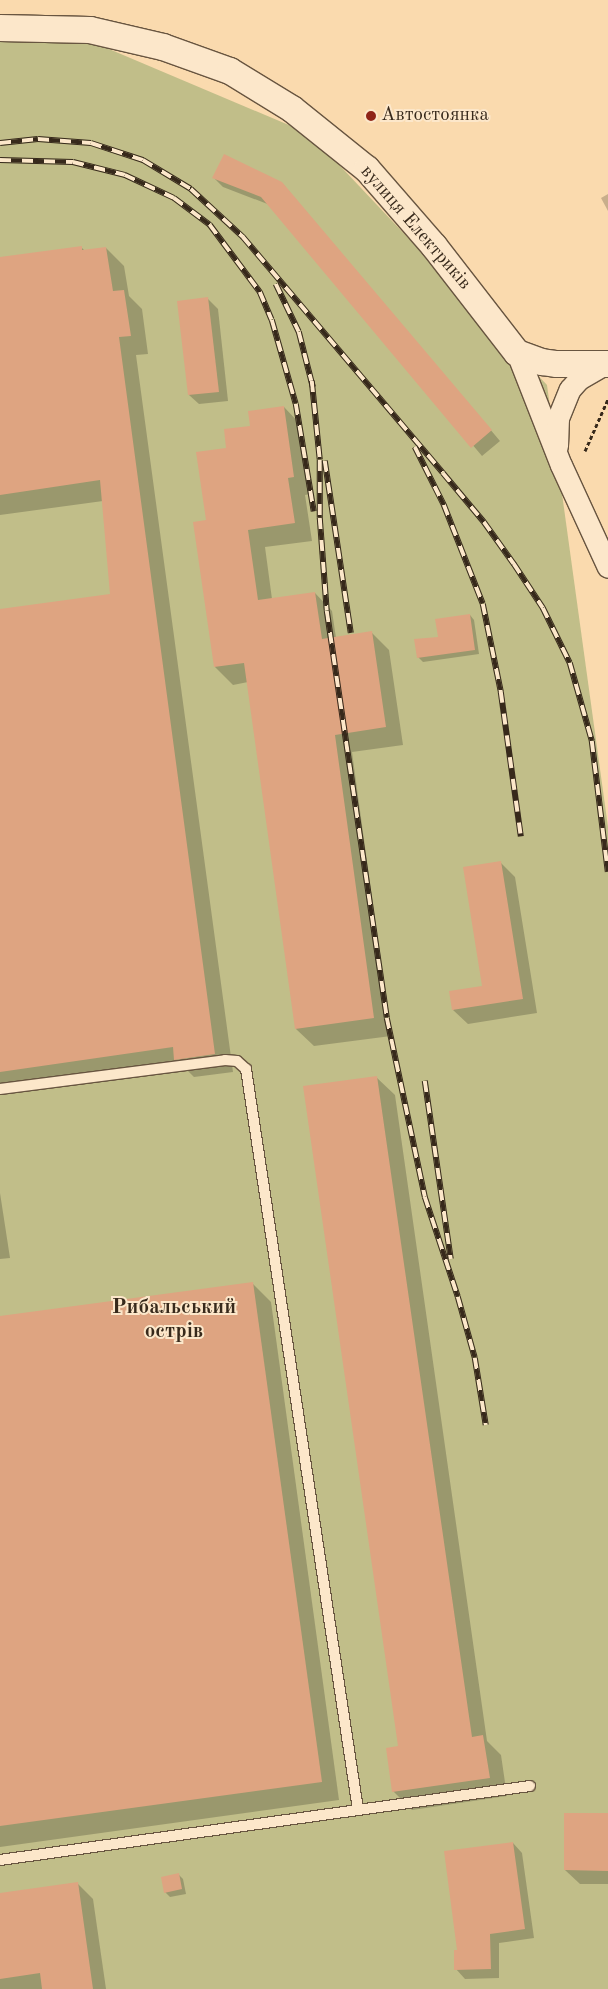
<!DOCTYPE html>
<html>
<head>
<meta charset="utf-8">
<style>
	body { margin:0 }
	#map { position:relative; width:608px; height:1989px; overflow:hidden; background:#fadaae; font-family:"Old Standard TT",serif }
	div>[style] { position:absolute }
	.green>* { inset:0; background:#c1be89 }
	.shadow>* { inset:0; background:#0003 }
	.building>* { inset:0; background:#dea481 }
	.path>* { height:3px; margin-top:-1.5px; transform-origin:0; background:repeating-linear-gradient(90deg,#37291b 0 4px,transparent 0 6.5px) }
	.roads { filter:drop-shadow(1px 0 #685540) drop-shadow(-1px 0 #685540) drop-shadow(0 1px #685540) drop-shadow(0 -1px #685540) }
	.service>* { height:10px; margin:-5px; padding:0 5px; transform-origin:5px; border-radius:5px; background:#fce7ca }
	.minor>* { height:21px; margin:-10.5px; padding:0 10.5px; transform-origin:10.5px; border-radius:10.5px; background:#fce7ca }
	.tertiary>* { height:26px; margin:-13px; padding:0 13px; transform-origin:13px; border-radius:13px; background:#fce7ca }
	.rail>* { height:5.5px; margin-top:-2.75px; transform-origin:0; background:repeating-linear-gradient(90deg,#fce7ca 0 11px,#37291b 0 22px); box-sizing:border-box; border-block:1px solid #37291b }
	.dots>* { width:14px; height:14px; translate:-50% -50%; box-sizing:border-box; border:2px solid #fce7ca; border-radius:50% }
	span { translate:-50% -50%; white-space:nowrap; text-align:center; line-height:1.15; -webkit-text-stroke:4px #fce7ca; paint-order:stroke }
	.poi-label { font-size:19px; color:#37291b }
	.left { translate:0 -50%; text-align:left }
	.street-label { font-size:19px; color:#37291b }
	.quarter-label { font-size:21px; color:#37291b; font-weight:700 }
</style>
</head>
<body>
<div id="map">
	<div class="green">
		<i style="clip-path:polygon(57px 27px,310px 134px,547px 385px,608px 827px,608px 1989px,0 1989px,0 34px)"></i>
	</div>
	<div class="shadow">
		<i style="clip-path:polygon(213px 177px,282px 183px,500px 441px,482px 456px,270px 205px,223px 187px)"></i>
		<i style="clip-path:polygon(608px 194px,608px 211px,601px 198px)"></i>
		<i style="clip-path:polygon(81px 247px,85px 251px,106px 248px,124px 266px,129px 296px,142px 309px,148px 354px,136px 355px,233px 1072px,194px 1077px,183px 1066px,0 1092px,0 611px,111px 595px,103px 501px,0 515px,0 259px)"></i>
		<i style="clip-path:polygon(208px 299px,218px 309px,228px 401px,199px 404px,189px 395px)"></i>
		<i style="clip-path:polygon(284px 407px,301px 425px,311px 494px,305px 495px,312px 541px,265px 547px,272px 599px,315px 593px,332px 611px,336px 638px,371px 632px,389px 650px,403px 745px,352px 752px,391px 1036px,314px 1046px,296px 1029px,248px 682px,233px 685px,215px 667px,207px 522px,228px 449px,251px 427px)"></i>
		<i style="clip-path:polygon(470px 615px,474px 620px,479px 654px,423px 662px,418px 657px)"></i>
		<i style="clip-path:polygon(501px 863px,515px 877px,537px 1013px,468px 1024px,453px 1010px,483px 987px)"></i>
		<i style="clip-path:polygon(376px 1077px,395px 1095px,487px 1741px,501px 1755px,507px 1796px,412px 1810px,393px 1791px,399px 1747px)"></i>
		<i style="clip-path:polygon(0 1193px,10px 1258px,0 1259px)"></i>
		<i style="clip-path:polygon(252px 1283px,271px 1302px,339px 1800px,0 1847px,0 1318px)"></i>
		<i style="clip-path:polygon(608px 1814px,608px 1884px,580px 1884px,565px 1870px)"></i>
		<i style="clip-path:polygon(513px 1843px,522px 1853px,534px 1938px,499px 1943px,499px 1978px,465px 1979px,456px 1969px,459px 1951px)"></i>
		<i style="clip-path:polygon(178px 1874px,183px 1879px,186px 1894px,170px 1897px,165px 1892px)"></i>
		<i style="clip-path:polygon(77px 1883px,93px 1899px,106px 1989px,0 1989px,0 1894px)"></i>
	</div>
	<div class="building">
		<i style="clip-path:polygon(224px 154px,282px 182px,492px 430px,471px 448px,261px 197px,212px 178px)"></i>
		<i style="clip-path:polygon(82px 246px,82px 250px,106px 247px,113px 291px,124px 290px,131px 336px,119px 337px,215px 1054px,174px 1060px,173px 1047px,0 1072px,0 609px,110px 594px,100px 480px,0 495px,0 257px)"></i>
		<i style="clip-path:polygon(208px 297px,219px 392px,188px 395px,177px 301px)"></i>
		<i style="clip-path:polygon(284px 406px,294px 477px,288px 478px,295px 523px,248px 530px,258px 600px,315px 592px,322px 639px,372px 631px,386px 727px,335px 735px,374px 1018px,295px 1029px,244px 663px,214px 667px,193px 522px,206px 520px,196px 452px,226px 448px,224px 429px,250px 426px,248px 411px)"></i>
		<i style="clip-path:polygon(470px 614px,475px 650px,417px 658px,414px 639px,438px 637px,435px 619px)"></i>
		<i style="clip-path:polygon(501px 861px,523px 999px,452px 1010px,449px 991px,482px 986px,463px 867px)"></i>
		<i style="clip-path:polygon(377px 1076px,472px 1737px,483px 1735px,490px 1778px,392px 1792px,386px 1748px,398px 1746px,303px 1086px)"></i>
		<i style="clip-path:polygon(253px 1282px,322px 1782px,0 1826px,0 1316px)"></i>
		<i style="clip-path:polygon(564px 1813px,608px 1813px,608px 1871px,564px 1870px)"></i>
		<i style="clip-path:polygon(513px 1842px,525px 1929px,490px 1934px,491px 1969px,454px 1970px,454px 1950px,457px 1950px,444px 1851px)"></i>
		<i style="clip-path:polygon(179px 1873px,182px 1889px,164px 1893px,161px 1877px)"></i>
		<i style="clip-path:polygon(78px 1882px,93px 1989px,42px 1989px,40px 1973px,0 1979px,0 1893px)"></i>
	</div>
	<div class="path">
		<i style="left:585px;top:451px;width:57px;rotate:-66.1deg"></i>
	</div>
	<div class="roads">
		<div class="service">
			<i style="left:0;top:1089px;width:227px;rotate:-7.3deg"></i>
			<i style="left:225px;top:1060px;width:12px;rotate:5deg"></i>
			<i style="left:237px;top:1061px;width:12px;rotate:42deg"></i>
			<i style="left:246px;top:1069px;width:749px;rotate:81.4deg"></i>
			<i style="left:0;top:1860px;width:535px;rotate:-7.95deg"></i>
		</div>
		<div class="minor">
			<i style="left:517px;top:353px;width:120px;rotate:68.6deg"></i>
			<i style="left:561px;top:465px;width:112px;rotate:65.3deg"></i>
			<i style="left:557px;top:446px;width:28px;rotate:-88deg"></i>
			<i style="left:558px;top:418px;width:31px;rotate:-68deg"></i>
			<i style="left:570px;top:389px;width:13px;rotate:-48deg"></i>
			<i style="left:579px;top:379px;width:30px;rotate:-30deg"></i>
		</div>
		<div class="tertiary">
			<i style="left:0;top:28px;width:90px;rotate:1.3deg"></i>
			<i style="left:90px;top:30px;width:75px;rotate:13.1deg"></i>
			<i style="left:163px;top:47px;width:71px;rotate:19.7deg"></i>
			<i style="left:230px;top:71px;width:73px;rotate:31.5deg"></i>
			<i style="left:292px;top:109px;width:96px;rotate:38.7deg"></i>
			<i style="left:367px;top:169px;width:102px;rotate:49deg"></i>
			<i style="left:434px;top:246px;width:135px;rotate:52.2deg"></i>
			<i style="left:517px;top:353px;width:27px;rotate:20deg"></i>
			<i style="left:542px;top:362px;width:15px;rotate:8deg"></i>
			<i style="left:557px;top:364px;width:51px"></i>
		</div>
	</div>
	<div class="rail">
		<i style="left:0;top:143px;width:38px;rotate:-6deg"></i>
		<i style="left:38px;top:139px;width:53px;rotate:4.3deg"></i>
		<i style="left:91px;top:143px;width:55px;rotate:18.1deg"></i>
		<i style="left:143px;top:160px;width:56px;rotate:31.1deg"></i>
		<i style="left:191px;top:189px;width:71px;rotate:42.7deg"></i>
		<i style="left:243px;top:237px;width:309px;rotate:49.7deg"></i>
		<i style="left:443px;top:473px;width:64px;rotate:50.1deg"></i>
		<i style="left:484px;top:522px;width:52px;rotate:54.5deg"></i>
		<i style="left:514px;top:564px;width:53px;rotate:56.6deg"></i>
		<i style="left:543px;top:608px;width:61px;rotate:63.9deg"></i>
		<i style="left:570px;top:663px;width:81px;rotate:74.2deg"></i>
		<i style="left:592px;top:741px;width:132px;rotate:83deg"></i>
		<i style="left:0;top:160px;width:73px;rotate:1.6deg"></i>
		<i style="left:73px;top:162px;width:54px;rotate:14deg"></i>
		<i style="left:125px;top:175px;width:54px;rotate:25.1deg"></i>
		<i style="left:174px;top:198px;width:45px;rotate:36.9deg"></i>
		<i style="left:210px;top:225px;width:84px;rotate:53.3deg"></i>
		<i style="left:260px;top:292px;width:30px;rotate:67deg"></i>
		<i style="left:272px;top:320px;width:87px;rotate:74.1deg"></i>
		<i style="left:296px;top:404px;width:109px;rotate:80.5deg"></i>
		<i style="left:276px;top:284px;width:53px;rotate:64.4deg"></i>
		<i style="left:299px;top:332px;width:57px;rotate:75.7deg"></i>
		<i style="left:312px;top:381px;width:79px;rotate:84.2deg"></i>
		<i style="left:320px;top:460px;width:58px;rotate:90deg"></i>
		<i style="left:320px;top:518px;width:93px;rotate:85.7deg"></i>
		<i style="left:327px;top:611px;width:411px;rotate:81.6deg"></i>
		<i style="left:387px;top:1018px;width:183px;rotate:78deg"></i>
		<i style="left:425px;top:1197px;width:105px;rotate:71.7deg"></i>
		<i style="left:458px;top:1297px;width:63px;rotate:74.4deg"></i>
		<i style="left:475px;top:1358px;width:68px;rotate:80.7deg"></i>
		<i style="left:415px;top:447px;width:65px;rotate:63.4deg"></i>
		<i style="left:444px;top:505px;width:106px;rotate:68.5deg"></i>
		<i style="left:483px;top:604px;width:90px;rotate:78.4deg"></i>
		<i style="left:501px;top:692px;width:146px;rotate:82.1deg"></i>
		<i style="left:325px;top:461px;width:174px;rotate:81.4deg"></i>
		<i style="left:425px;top:1081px;width:180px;rotate:81.7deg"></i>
	</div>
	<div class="dots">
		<i style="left:371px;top:116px;background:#8f2418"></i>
	</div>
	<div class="poi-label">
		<span class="left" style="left:381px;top:116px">Автостоянка</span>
	</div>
	<div class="street-label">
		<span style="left:415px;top:228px;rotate:49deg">вулиця Електриків</span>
	</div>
	<div class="quarter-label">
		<span style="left:174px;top:1320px">Рибальський<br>острів</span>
	</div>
</div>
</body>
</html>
